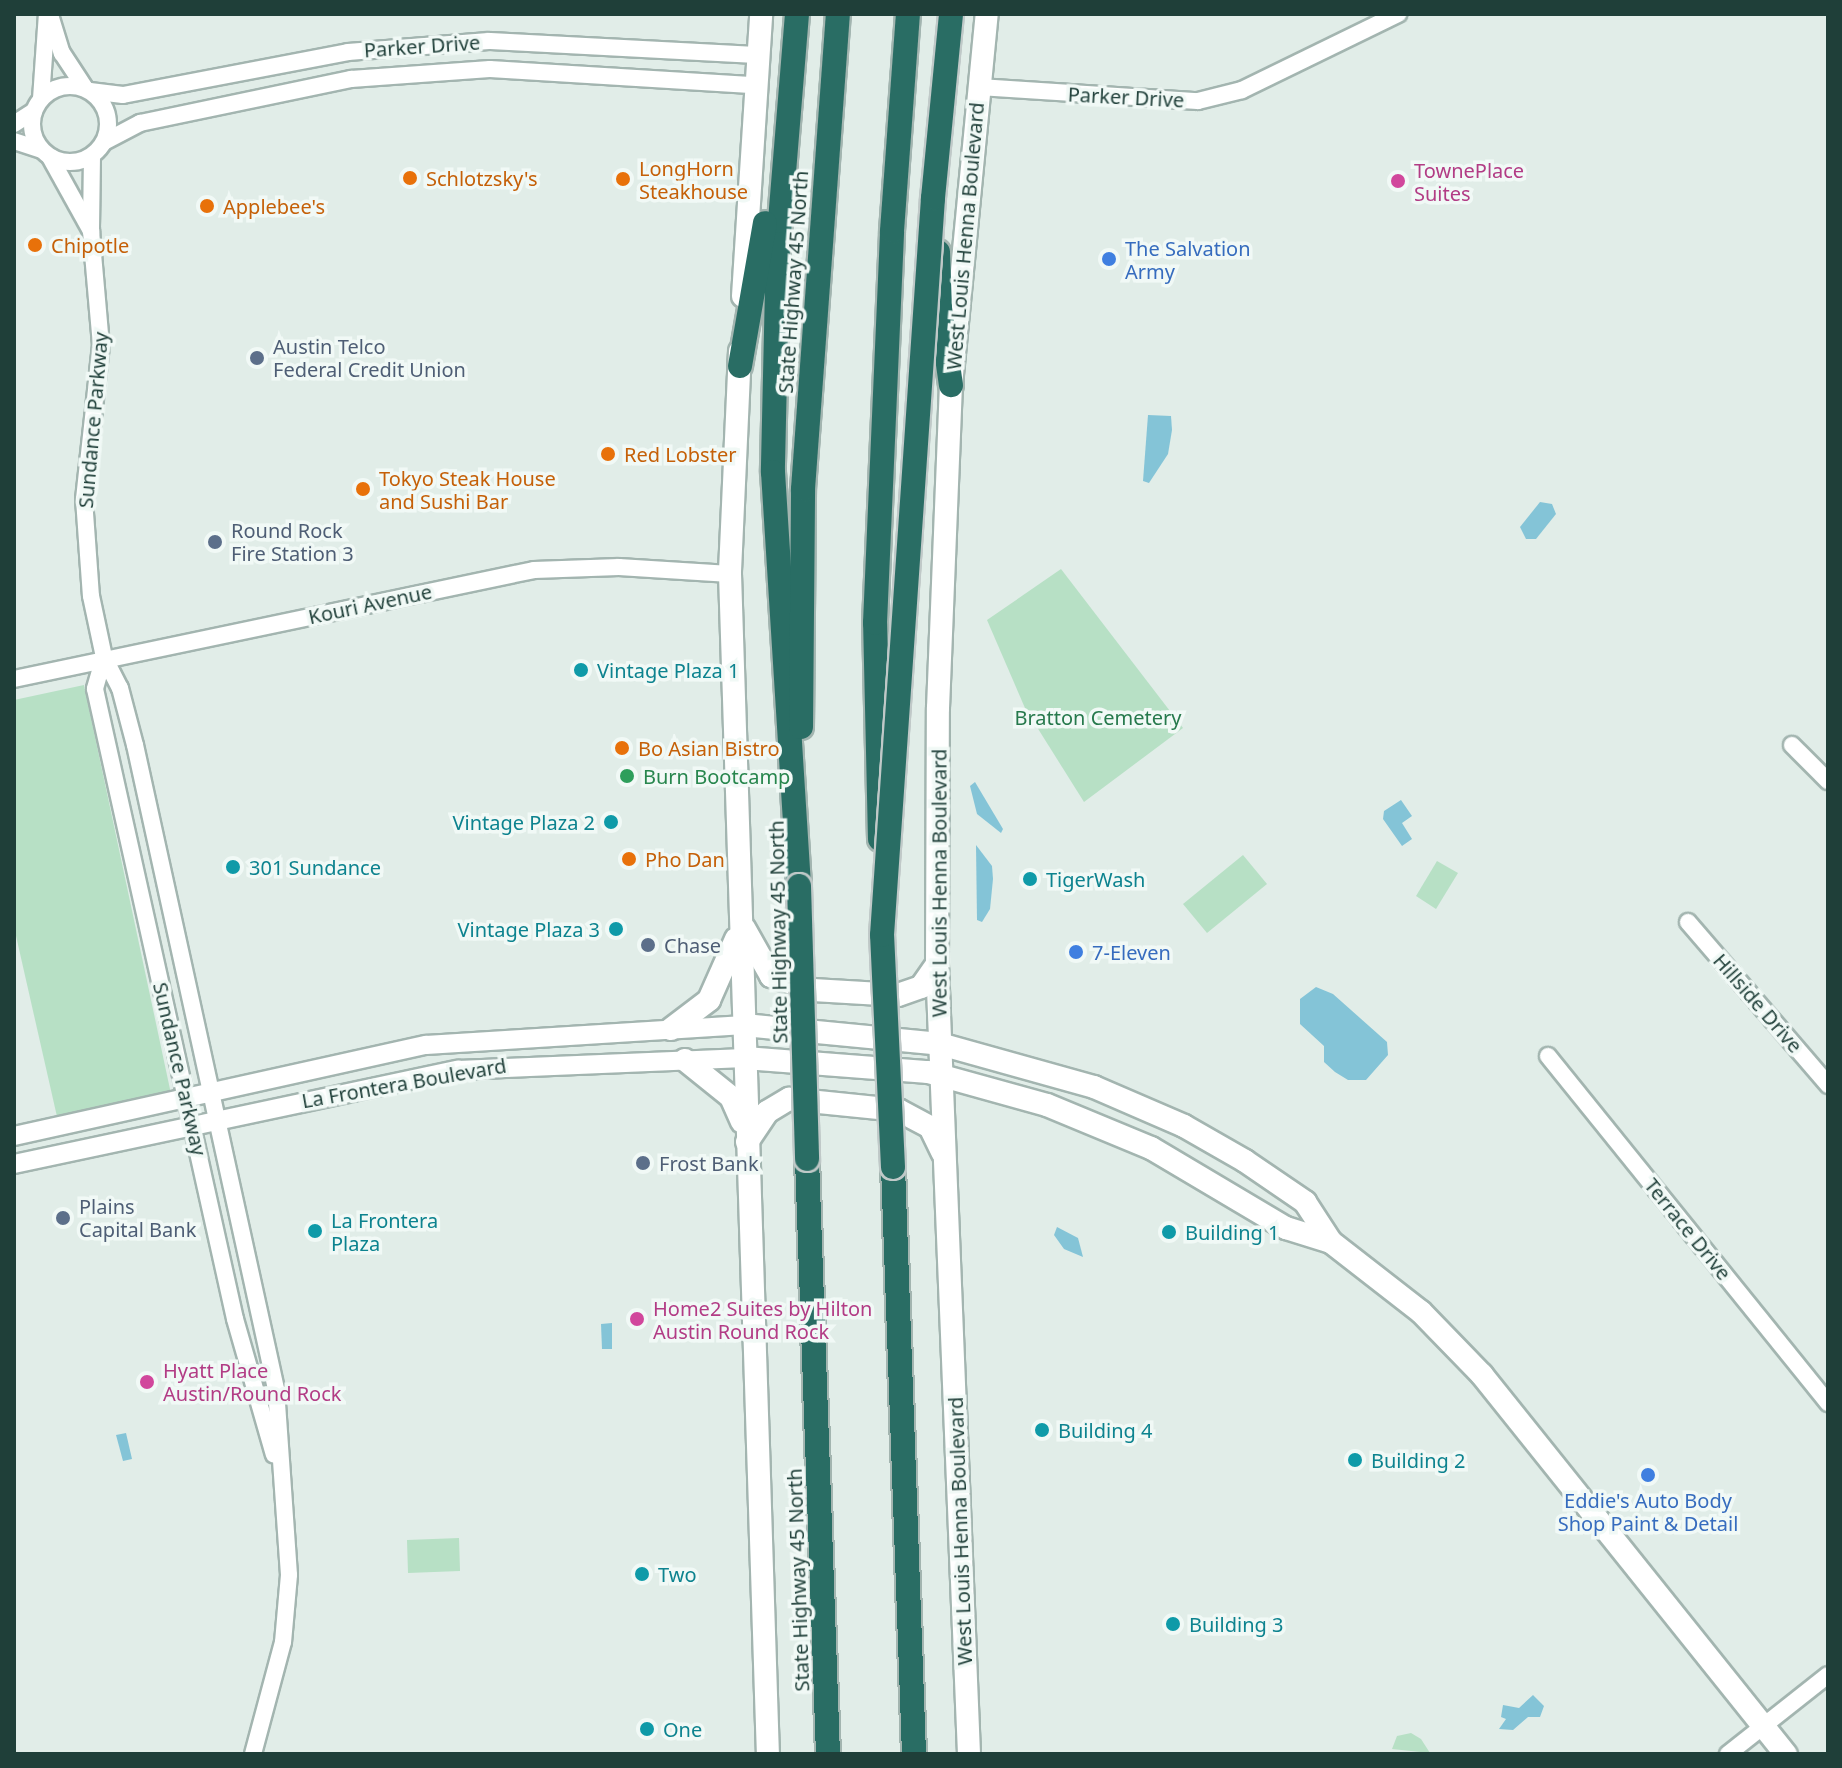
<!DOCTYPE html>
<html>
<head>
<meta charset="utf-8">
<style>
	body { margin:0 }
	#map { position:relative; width:1842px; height:1768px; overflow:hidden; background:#e1ede8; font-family:"Noto Sans",sans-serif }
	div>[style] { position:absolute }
	.green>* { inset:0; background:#b7e0c5 }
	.water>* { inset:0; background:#84c4d7 }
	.roads { filter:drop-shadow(2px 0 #a3b5b0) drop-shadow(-2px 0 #a3b5b0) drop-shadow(0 2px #a3b5b0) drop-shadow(0 -2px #a3b5b0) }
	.minor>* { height:16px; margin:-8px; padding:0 8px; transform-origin:8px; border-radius:8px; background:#fff }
	.minor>.ring { margin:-8px; padding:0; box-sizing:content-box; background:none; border:16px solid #fff; border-radius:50% }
	.tertiary>* { height:18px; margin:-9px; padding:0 9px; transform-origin:9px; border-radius:9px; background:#fff }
	.secondary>* { height:22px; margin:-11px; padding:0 11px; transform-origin:11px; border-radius:11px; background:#fff }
	.motorway>* { height:24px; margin:-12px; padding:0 12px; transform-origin:12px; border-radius:12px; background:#296d64 }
	.bridges { filter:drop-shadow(2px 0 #c0c9c8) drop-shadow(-2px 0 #c0c9c8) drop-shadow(0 2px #c0c9c8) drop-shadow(0 -2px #c0c9c8) }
	.motorway-bridge>* { height:24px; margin:-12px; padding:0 12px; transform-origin:12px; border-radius:12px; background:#296d64 }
	.dots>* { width:22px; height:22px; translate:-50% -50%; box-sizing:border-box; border:4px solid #f1f9f6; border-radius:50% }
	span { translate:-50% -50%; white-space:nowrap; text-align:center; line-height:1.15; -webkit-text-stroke:7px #f1f9f6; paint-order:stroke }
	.street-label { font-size:20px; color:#1f3f39 }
	.food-label { font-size:20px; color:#c56008 }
	.left { translate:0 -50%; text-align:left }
	.hotel-label { font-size:20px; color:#b23c85 }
	.shop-label { font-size:20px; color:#366cbe }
	.service-label { font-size:20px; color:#4e5e75 }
	.culture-label { font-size:20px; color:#0d838f }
	.right { translate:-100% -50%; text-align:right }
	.park-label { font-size:20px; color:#26794c }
	.leisure-label { font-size:20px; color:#27864d }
	.frame { position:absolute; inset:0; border:16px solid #1f3f39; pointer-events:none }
</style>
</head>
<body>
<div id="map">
	<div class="green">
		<i style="clip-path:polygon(1061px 569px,1183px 728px,1084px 802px,1025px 708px,987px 620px)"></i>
		<i style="clip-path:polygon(84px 685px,171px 1094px,58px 1121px,14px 927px,14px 700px)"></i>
		<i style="clip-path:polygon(1243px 855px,1267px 884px,1207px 933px,1183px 904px)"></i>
		<i style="clip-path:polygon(1437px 861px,1458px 873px,1436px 909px,1416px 896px)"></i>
		<i style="clip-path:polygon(459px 1538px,460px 1571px,408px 1573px,407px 1540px)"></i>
		<i style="clip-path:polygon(1411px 1733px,1421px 1739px,1430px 1753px,1392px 1749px,1397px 1736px)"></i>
	</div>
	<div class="water">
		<i style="clip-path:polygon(1148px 415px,1171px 416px,1172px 430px,1168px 454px,1149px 483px,1143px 481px)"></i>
		<i style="clip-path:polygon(1540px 502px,1552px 504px,1556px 514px,1536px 539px,1526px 539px,1520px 527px)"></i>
		<i style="clip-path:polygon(975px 782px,1003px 829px,1001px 833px,977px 814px,970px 786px)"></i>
		<i style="clip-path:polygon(1401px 800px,1412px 816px,1402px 823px,1412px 839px,1402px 846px,1383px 819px,1384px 811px)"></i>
		<i style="clip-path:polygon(976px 845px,992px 866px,993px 879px,990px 909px,982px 922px,977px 920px)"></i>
		<i style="clip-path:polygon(1316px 987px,1333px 994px,1387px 1042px,1388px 1055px,1366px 1080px,1348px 1080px,1335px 1072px,1324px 1062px,1324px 1046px,1300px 1024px,1300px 999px)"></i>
		<i style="clip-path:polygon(1057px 1227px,1078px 1238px,1083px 1257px,1064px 1249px,1054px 1235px)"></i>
		<i style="clip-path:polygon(612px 1323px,612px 1349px,602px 1349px,601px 1324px)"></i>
		<i style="clip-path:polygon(126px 1433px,132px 1459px,123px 1461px,116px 1435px)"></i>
		<i style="clip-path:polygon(1533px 1695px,1544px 1706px,1540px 1717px,1528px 1717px,1513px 1730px,1499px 1729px,1506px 1719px,1501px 1717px,1503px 1705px,1519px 1708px)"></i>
	</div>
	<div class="roads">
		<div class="minor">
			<i style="left:51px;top:18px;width:37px;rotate:73deg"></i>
			<i style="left:62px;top:53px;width:42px;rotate:56.7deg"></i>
			<i class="ring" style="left:32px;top:86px;width:60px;height:60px"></i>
			<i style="left:979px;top:87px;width:219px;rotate:3.7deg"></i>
			<i style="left:1198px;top:101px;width:45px;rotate:-14deg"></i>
			<i style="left:1242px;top:90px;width:174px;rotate:-26deg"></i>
			<i style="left:90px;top:91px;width:33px;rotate:7deg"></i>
			<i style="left:123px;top:95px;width:229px;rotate:-10.8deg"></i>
			<i style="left:348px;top:52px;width:141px;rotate:-4.5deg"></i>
			<i style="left:489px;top:41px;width:269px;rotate:3deg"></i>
			<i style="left:41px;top:99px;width:85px;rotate:-86deg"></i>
			<i style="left:14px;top:124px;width:24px;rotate:-33deg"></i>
			<i style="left:14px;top:141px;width:28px;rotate:18deg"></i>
			<i style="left:104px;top:142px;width:41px;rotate:-27.8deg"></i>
			<i style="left:140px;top:123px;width:216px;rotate:-11.8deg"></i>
			<i style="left:351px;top:79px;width:139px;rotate:-4.1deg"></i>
			<i style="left:490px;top:69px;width:265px;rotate:3.5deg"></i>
			<i style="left:92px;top:156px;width:75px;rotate:90.8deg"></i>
			<i style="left:91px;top:231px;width:114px;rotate:85deg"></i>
			<i style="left:101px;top:345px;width:155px;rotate:96.3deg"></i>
			<i style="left:84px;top:499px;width:97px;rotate:85.9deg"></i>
			<i style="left:91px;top:596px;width:62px;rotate:78deg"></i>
			<i style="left:104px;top:657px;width:35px;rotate:63deg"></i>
			<i style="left:120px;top:688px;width:59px;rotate:75.3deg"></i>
			<i style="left:135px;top:745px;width:659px;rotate:77.65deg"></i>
			<i style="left:276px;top:1389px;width:186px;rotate:86deg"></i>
			<i style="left:289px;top:1575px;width:67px;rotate:95.1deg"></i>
			<i style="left:283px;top:1642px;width:116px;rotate:105deg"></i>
			<i style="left:50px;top:157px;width:85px;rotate:61deg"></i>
			<i style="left:104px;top:657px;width:33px;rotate:106deg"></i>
			<i style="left:95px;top:689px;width:645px;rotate:77.47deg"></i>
			<i style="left:235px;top:1319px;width:141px;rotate:74deg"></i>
			<i style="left:14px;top:679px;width:531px;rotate:-11.84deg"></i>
			<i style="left:534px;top:570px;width:85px;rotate:-2deg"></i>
			<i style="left:619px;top:567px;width:111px;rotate:3.6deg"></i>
			<i style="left:1792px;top:745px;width:51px;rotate:45deg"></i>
			<i style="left:1688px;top:922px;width:215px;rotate:49.3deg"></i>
			<i style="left:1548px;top:1056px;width:446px;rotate:51.1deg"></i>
			<i style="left:1728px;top:1754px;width:127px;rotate:-38.3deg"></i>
		</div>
		<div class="tertiary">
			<i style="left:14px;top:1136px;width:422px;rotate:-12.5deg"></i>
			<i style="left:426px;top:1045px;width:319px;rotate:-3.6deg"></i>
			<i style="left:14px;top:1164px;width:454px;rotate:-12deg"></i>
			<i style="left:458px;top:1070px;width:287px;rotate:-2.4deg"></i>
		</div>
		<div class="secondary">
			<i style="left:743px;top:296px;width:283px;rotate:-86.3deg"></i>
			<i style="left:740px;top:351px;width:223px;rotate:92.6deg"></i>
			<i style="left:730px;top:574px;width:1181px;rotate:88.16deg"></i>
			<i style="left:744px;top:928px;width:55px;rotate:60.6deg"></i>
			<i style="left:771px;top:976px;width:44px;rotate:18.4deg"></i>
			<i style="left:813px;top:990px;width:85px;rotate:3.4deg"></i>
			<i style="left:898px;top:995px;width:24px;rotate:-19deg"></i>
			<i style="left:921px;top:987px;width:28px;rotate:-55deg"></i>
			<i style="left:744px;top:1025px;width:197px;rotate:5.5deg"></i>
			<i style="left:940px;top:1044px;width:160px;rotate:15.6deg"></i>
			<i style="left:1094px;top:1087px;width:98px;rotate:23.4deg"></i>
			<i style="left:1184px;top:1126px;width:70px;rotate:29.8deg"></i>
			<i style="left:1245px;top:1161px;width:73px;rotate:34.3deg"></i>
			<i style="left:1305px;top:1202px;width:48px;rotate:57deg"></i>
			<i style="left:671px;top:1029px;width:48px;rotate:-37.3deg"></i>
			<i style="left:709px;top:1000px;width:67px;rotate:-66.1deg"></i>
			<i style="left:745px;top:1058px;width:184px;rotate:4.4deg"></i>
			<i style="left:928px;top:1072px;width:123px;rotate:15.5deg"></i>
			<i style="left:1047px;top:1105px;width:113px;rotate:22.5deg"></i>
			<i style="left:1151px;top:1148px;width:157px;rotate:30.7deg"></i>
			<i style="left:1286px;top:1228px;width:47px;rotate:17.3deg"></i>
			<i style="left:1331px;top:1242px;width:114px;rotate:37.9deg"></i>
			<i style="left:1421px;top:1312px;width:88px;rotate:45.9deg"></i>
			<i style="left:1482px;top:1375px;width:486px;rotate:51.3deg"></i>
			<i style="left:685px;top:1060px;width:59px;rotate:38.8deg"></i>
			<i style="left:731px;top:1097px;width:27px;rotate:66deg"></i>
			<i style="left:747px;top:1142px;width:36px;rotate:-56deg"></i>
			<i style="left:767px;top:1112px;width:26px;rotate:-31deg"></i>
			<i style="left:789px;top:1099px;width:110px;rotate:5.8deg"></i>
			<i style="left:898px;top:1110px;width:36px;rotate:28deg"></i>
			<i style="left:930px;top:1127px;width:28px;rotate:64deg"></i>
			<i style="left:969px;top:1754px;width:791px;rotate:-92.32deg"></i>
			<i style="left:937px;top:964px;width:256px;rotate:-89.8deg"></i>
			<i style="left:938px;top:708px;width:323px;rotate:-87.7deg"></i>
			<i style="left:951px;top:385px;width:373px;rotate:-84.5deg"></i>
		</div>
		<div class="motorway">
			<i style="left:797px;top:14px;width:231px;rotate:94.7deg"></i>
			<i style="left:778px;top:244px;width:228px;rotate:91.3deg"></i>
			<i style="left:773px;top:472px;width:415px;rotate:86.4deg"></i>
			<i style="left:938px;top:252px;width:56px;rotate:88deg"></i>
			<i style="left:940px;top:308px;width:78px;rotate:81.9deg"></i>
			<i style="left:740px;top:366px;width:145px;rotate:-80.1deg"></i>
			<i style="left:801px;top:727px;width:238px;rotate:-89.5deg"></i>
			<i style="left:803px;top:489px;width:476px;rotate:-85.8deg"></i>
			<i style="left:880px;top:839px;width:216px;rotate:-91.3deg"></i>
			<i style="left:875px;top:623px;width:392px;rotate:-87.5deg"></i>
			<i style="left:892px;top:231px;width:218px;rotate:-85.8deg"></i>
			<i style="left:807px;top:1159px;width:595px;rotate:87.98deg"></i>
			<i style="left:893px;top:1167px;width:587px;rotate:87.95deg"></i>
		</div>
	</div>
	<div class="bridges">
		<div class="motorway-bridge">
			<i style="left:799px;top:886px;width:273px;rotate:88.3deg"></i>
			<i style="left:893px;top:1167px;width:232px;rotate:-92.7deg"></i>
			<i style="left:882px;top:935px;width:739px;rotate:-86.04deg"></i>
			<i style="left:933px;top:198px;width:185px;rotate:-84.4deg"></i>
		</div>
	</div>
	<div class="dots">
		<i style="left:410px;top:178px;background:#e8710a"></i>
		<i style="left:623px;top:179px;background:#e8710a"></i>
		<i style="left:1398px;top:181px;background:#d1479c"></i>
		<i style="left:207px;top:206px;background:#e8710a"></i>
		<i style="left:35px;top:245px;background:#e8710a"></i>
		<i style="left:1109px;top:259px;background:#3f7fe0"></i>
		<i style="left:257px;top:358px;background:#5c6f8a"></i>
		<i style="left:608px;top:454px;background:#e8710a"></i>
		<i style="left:363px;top:489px;background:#e8710a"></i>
		<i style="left:215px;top:542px;background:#5c6f8a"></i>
		<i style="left:581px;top:670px;background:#0f9aa8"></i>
		<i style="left:622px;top:748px;background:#e8710a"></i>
		<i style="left:627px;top:776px;background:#2e9e5b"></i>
		<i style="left:611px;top:822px;background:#0f9aa8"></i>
		<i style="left:629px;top:859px;background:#e8710a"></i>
		<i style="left:233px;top:867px;background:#0f9aa8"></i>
		<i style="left:1030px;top:879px;background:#0f9aa8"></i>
		<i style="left:616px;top:929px;background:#0f9aa8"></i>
		<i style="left:648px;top:945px;background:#5c6f8a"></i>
		<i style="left:1076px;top:952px;background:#3f7fe0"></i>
		<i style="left:643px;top:1163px;background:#5c6f8a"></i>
		<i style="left:63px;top:1218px;background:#5c6f8a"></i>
		<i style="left:315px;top:1231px;background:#0f9aa8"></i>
		<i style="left:1169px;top:1232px;background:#0f9aa8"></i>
		<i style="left:637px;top:1319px;background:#d1479c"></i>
		<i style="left:147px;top:1382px;background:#d1479c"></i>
		<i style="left:1042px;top:1430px;background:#0f9aa8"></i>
		<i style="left:1355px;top:1460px;background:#0f9aa8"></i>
		<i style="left:1648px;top:1475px;background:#3f7fe0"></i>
		<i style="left:642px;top:1574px;background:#0f9aa8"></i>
		<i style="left:1173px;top:1624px;background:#0f9aa8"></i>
		<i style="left:647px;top:1729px;background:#0f9aa8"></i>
	</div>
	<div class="street-label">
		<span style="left:422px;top:46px;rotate:-4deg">Parker Drive</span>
		<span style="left:1126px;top:97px;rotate:3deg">Parker Drive</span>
		<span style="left:965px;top:236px;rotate:-85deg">West Louis Henna Boulevard</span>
		<span style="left:793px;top:282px;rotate:-86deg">State Highway 45 North</span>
		<span style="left:93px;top:420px;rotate:-85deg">Sundance Parkway</span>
		<span style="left:370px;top:604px;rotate:-12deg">Kouri Avenue</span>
		<span style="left:939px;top:883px;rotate:-90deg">West Louis Henna Boulevard</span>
		<span style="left:778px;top:932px;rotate:-91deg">State Highway 45 North</span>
		<span style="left:1758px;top:1003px;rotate:49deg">Hillside Drive</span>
		<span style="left:180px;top:1069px;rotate:77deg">Sundance Parkway</span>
		<span style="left:404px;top:1083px;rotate:-10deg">La Frontera Boulevard</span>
		<span style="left:1688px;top:1229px;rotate:51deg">Terrace Drive</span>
		<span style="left:960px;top:1531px;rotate:-92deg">West Louis Henna Boulevard</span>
		<span style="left:798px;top:1580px;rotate:-92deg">State Highway 45 North</span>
	</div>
	<div class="food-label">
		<span class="left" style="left:639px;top:180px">LongHorn<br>Steakhouse</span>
		<span class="left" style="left:426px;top:178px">Schlotzsky's</span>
		<span class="left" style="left:223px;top:206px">Applebee's</span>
		<span class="left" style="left:51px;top:245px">Chipotle</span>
		<span class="left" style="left:624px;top:454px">Red Lobster</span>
		<span class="left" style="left:379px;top:490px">Tokyo Steak House<br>and Sushi Bar</span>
		<span class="left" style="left:638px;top:748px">Bo Asian Bistro</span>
		<span class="left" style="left:645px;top:859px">Pho Dan</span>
	</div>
	<div class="hotel-label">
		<span class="left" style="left:1414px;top:182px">TownePlace<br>Suites</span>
		<span class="left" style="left:653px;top:1320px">Home2 Suites by Hilton<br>Austin Round Rock</span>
		<span class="left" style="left:163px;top:1382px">Hyatt Place<br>Austin/Round Rock</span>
	</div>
	<div class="shop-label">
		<span class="left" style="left:1125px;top:260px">The Salvation<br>Army</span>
		<span class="left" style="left:1092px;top:952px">7-Eleven</span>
		<span style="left:1648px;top:1512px">Eddie's Auto Body<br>Shop Paint &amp; Detail</span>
	</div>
	<div class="service-label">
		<span class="left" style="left:273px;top:358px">Austin Telco<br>Federal Credit Union</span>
		<span class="left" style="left:231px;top:542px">Round Rock<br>Fire Station 3</span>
		<span class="left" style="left:664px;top:945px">Chase</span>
		<span class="left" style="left:659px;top:1163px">Frost Bank</span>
		<span class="left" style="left:79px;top:1218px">Plains<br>Capital Bank</span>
	</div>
	<div class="culture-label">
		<span class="left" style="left:597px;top:670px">Vintage Plaza 1</span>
		<span class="right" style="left:595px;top:822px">Vintage Plaza 2</span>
		<span class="left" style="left:249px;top:867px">301 Sundance</span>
		<span class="left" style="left:1046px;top:879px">TigerWash</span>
		<span class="right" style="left:600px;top:929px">Vintage Plaza 3</span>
		<span class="left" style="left:331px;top:1232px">La Frontera<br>Plaza</span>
		<span class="left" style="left:1185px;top:1232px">Building 1</span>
		<span class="left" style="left:1058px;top:1430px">Building 4</span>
		<span class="left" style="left:1371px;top:1460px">Building 2</span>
		<span class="left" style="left:658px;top:1574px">Two</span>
		<span class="left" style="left:1189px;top:1624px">Building 3</span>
		<span class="left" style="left:663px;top:1729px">One</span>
	</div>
	<div class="park-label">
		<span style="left:1098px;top:717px">Bratton Cemetery</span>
	</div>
	<div class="leisure-label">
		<span class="left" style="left:643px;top:776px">Burn Bootcamp</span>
	</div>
	<div class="frame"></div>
</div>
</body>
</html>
